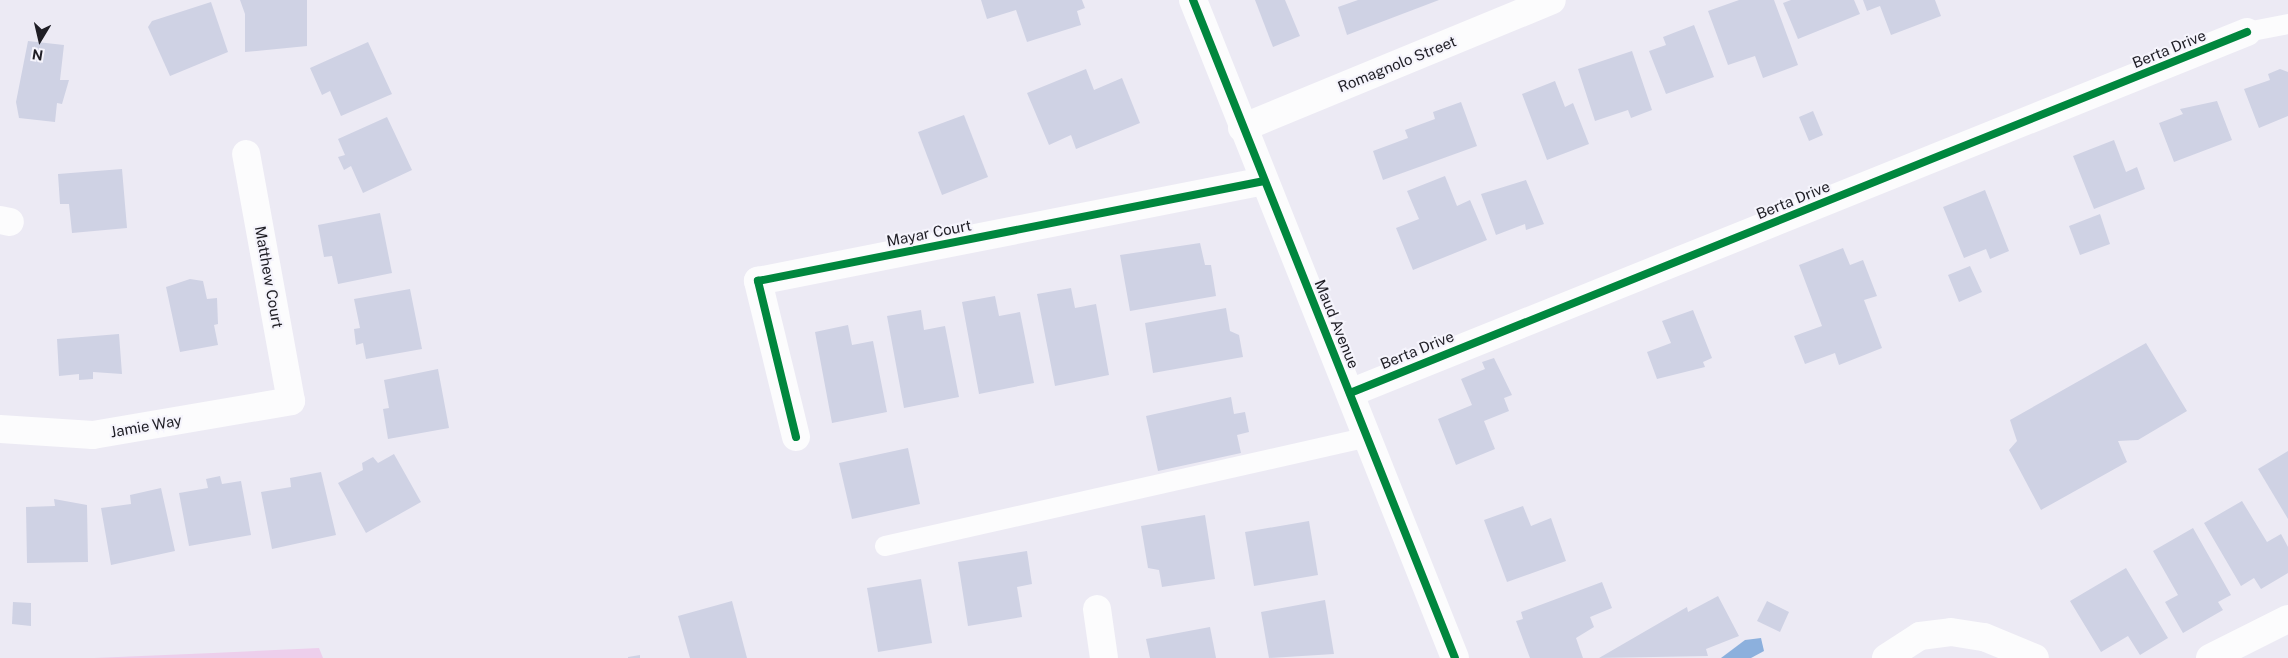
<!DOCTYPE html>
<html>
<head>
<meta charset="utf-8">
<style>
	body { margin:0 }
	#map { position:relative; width:2288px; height:658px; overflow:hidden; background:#eceaf4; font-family:"Public Sans",sans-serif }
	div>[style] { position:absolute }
	.green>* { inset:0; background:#edcfec }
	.water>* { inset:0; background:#8cb0dd }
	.building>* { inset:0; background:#cfd2e4 }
	.service>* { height:20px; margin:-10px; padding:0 10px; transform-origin:10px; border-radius:10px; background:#fcfcfd }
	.minor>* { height:28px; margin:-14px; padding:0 14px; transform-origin:14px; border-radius:14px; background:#fcfcfd }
	.tertiary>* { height:28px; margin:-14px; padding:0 14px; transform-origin:14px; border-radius:14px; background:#fcfcfd }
	.cycleway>* { height:8px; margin:-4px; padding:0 4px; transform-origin:4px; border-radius:4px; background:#00873e }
	span { translate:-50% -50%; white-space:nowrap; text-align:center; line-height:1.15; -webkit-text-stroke:4px #f5f4fc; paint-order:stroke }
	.street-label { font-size:15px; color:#1f1e25 }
	.north { position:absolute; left:15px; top:15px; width:50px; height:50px; -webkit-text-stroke:4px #f5f4fc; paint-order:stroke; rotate:189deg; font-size:14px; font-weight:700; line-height:20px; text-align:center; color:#1f1e25 }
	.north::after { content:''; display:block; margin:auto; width:18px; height:22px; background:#1f1e25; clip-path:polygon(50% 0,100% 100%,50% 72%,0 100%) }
</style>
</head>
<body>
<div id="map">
	<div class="green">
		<i style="clip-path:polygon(319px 648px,323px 658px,94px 658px,213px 653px)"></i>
	</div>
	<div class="water">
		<i style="clip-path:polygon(1761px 638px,1764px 651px,1751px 658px,1721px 658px,1745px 640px)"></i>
	</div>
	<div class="building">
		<i style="clip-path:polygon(240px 0,307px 0,307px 46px,245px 52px,245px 14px)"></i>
		<i style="clip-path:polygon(981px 0,1082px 0,1085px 8px,1077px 11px,1081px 25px,1027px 42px,1016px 10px,987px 19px)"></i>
		<i style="clip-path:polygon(1255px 0,1285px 0,1300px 36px,1273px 47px)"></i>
		<i style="clip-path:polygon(1358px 0,1439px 0,1347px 35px,1338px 7px)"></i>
		<i style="clip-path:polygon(1739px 0,1774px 0,1798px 65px,1763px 78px,1755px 56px,1728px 65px,1708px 11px)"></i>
		<i style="clip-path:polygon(1791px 0,1854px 0,1860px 14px,1798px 39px,1783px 3px)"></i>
		<i style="clip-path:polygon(1863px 0,1935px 0,1941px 16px,1891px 35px,1880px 6px,1867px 11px)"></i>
		<i style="clip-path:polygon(211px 2px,228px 52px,170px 76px,148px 27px,152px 21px)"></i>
		<i style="clip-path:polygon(1694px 25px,1714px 77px,1666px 94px,1649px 51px,1666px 45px,1663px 37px)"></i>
		<i style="clip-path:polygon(28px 41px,64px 45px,60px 80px,69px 80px,62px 104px,57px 103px,55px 122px,19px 118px,16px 102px)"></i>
		<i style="clip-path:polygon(368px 42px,392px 94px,341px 116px,330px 91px,322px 95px,310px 68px)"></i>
		<i style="clip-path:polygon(1632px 51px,1652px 110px,1631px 118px,1628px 110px,1595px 121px,1578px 69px)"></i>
		<i style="clip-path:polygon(1086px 69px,1094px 90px,1122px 78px,1140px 123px,1076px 149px,1071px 135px,1049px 145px,1027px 93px)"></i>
		<i style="clip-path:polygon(2280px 69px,2288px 72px,2288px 116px,2259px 128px,2244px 89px,2270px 80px,2268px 74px)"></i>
		<i style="clip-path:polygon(1555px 81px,1565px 107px,1573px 103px,1589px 144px,1547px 160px,1522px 94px)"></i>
		<i style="clip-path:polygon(2217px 101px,2232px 140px,2174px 162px,2159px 123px,2183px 114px,2180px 109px)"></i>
		<i style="clip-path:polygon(1461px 102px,1477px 146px,1383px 180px,1373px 151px,1408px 138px,1405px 130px,1435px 119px,1433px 112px)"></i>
		<i style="clip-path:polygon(1813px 111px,1823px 135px,1809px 141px,1799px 117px)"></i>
		<i style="clip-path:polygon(964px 115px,988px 177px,942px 195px,918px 132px)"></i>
		<i style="clip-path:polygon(387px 117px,412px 170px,363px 193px,351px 166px,344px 170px,338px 157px,345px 155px,338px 139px)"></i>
		<i style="clip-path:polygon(2114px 140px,2126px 172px,2137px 167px,2145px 189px,2094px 209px,2073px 156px)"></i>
		<i style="clip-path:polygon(122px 169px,127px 228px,72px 233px,69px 204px,60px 204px,58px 174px)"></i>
		<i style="clip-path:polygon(1445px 176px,1457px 206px,1470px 200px,1487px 240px,1413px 270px,1396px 228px,1419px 219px,1407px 191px)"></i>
		<i style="clip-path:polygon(1526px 180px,1544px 224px,1526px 230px,1525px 224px,1496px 235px,1481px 194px)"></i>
		<i style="clip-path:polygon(1985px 190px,2009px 251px,1990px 259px,1986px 249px,1964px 258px,1943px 207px)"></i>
		<i style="clip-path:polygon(380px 213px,392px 273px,338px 284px,332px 256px,324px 257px,318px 225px)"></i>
		<i style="clip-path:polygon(2100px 214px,2110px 244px,2080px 255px,2069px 226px)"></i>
		<i style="clip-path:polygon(1200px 243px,1205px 265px,1211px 265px,1216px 296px,1130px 311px,1120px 255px)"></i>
		<i style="clip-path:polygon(1843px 248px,1850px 265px,1863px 260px,1877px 296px,1864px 300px,1882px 348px,1839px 365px,1835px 353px,1805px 364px,1794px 336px,1822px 326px,1799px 265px)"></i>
		<i style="clip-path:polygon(1970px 266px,1982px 292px,1959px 302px,1948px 275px)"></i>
		<i style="clip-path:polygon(190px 279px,203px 281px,207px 299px,217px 298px,218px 324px,214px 325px,218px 345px,180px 352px,166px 287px)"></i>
		<i style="clip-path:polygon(1071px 288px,1075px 308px,1096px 304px,1109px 375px,1055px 386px,1037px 294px)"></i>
		<i style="clip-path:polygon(410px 289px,422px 349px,366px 359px,363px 343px,356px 345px,354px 329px,360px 328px,354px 299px)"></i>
		<i style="clip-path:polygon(995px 296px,999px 316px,1020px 312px,1034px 383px,979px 394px,962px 302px)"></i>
		<i style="clip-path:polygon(1226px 308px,1230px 331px,1239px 335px,1243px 357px,1153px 373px,1145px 323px)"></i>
		<i style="clip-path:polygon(921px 310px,924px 330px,945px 326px,959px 397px,904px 408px,887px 316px)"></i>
		<i style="clip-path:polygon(1693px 310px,1712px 358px,1703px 362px,1705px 367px,1657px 379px,1647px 352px,1671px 343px,1662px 321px)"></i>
		<i style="clip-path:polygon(848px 325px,852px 345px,873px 341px,887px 412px,832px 423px,815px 332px)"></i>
		<i style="clip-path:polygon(119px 334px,122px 374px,93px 372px,93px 379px,79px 380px,79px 374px,59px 376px,57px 339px)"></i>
		<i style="clip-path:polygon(2146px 343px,2187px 411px,2138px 440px,2118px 441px,2127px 462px,2041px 510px,2009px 450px,2017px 441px,2010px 420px)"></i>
		<i style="clip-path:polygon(1494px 358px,1512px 395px,1504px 398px,1509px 411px,1484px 421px,1495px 449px,1456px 465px,1438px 419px,1472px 405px,1461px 379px,1485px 369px,1482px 362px)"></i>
		<i style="clip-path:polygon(438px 369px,449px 428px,388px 439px,383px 409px,389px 408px,384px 380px)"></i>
		<i style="clip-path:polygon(1231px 397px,1234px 414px,1245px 412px,1249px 432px,1237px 435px,1241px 453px,1158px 471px,1146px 416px)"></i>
		<i style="clip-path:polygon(908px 448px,920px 504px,852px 519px,839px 463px)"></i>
		<i style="clip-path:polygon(2288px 451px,2288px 519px,2258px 469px)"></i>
		<i style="clip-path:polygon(394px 454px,421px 502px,366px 533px,338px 483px,363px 470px,362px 463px,373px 457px,378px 463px)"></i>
		<i style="clip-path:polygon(321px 472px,336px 535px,272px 549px,261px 492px,291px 487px,290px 478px)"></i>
		<i style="clip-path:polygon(220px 476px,222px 484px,241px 481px,251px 535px,189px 546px,179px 493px,208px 488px,206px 479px)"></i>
		<i style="clip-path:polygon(161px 488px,175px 551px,111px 565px,101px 508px,131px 504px,130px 495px)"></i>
		<i style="clip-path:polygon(54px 499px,87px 505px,88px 562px,27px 563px,26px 507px,55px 506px)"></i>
		<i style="clip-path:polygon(2242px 501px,2267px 542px,2281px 534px,2288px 547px,2288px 573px,2261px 589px,2254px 578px,2241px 586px,2204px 523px)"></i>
		<i style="clip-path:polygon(1523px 506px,1531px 526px,1551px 518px,1566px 561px,1507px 582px,1484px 520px)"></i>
		<i style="clip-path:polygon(1205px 515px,1215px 579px,1162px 587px,1159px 570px,1148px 568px,1141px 526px)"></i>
		<i style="clip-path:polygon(1309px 521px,1318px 575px,1254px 586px,1245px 532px)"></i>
		<i style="clip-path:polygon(2193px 528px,2231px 595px,2218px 602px,2223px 610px,2183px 633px,2165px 602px,2178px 595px,2153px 551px)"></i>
		<i style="clip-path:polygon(1027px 551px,1032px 584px,1017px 587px,1022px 617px,968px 626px,958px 562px)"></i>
		<i style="clip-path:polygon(2126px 568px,2168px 638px,2140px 655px,2128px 636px,2101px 652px,2070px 601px)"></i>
		<i style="clip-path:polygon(921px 579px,932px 643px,878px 652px,867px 588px)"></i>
		<i style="clip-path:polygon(1602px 582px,1612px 608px,1590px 617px,1594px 627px,1576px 638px,1583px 658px,1530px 658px,1516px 621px,1523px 619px,1521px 612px)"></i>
		<i style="clip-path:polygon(1718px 596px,1739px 636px,1706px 649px,1708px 656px,1599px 658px,1687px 607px,1688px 612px)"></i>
		<i style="clip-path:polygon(1325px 600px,1334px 654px,1269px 658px,1261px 612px)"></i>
		<i style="clip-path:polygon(732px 601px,747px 658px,690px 658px,678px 616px)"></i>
		<i style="clip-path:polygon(1767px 601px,1789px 612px,1780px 632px,1757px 621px)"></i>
		<i style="clip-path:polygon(13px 602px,31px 603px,31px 626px,12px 624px)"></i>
		<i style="clip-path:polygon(1210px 627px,1216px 658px,1150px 658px,1146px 639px)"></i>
		<i style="clip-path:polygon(640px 655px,640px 658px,628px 658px,628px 657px)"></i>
	</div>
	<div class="service">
		<i style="left:2247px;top:32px;width:42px;rotate:-11deg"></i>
		<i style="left:885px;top:546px;width:492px;rotate:-12.7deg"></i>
	</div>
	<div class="minor">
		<i style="left:1242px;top:128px;width:335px;rotate:-22.4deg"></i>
		<i style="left:0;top:220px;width:10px;rotate:11deg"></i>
		<i style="left:1350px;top:393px;width:967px;rotate:-21.92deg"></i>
		<i style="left:0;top:429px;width:93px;rotate:3.7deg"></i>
		<i style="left:93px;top:435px;width:201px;rotate:-9.7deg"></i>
		<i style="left:291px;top:401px;width:251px;rotate:-100.3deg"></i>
		<i style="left:796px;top:437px;width:161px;rotate:-103.7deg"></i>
		<i style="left:758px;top:281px;width:516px;rotate:-11.18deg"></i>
		<i style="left:1097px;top:609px;width:49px;rotate:81.9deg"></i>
		<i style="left:1886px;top:658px;width:40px;rotate:-32.9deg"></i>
		<i style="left:1920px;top:636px;width:31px;rotate:-7deg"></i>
		<i style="left:1951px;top:632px;width:33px;rotate:9deg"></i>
		<i style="left:1984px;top:637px;width:55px;rotate:22.4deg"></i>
		<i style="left:2210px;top:658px;width:87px;rotate:-26.6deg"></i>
	</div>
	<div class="tertiary">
		<i style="left:1193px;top:0;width:708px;rotate:68.29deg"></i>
	</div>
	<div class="cycleway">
		<i style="left:1193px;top:0;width:708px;rotate:68.29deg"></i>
		<i style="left:1350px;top:393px;width:967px;rotate:-21.92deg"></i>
		<i style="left:796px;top:437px;width:161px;rotate:-103.7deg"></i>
		<i style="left:758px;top:281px;width:516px;rotate:-11.18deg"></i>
	</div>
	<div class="street-label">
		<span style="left:2169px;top:49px;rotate:-22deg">Berta Drive</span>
		<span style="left:1397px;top:64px;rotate:-22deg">Romagnolo Street</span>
		<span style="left:1793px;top:200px;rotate:-22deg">Berta Drive</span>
		<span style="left:929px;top:233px;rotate:-11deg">Mayar Court</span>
		<span style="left:269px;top:277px;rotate:80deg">Matthew Court</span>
		<span style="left:1337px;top:324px;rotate:68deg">Maud Avenue</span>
		<span style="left:1417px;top:350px;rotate:-22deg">Berta Drive</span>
		<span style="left:146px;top:426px;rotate:-10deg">Jamie Way</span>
	</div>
	<div class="north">N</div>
</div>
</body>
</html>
